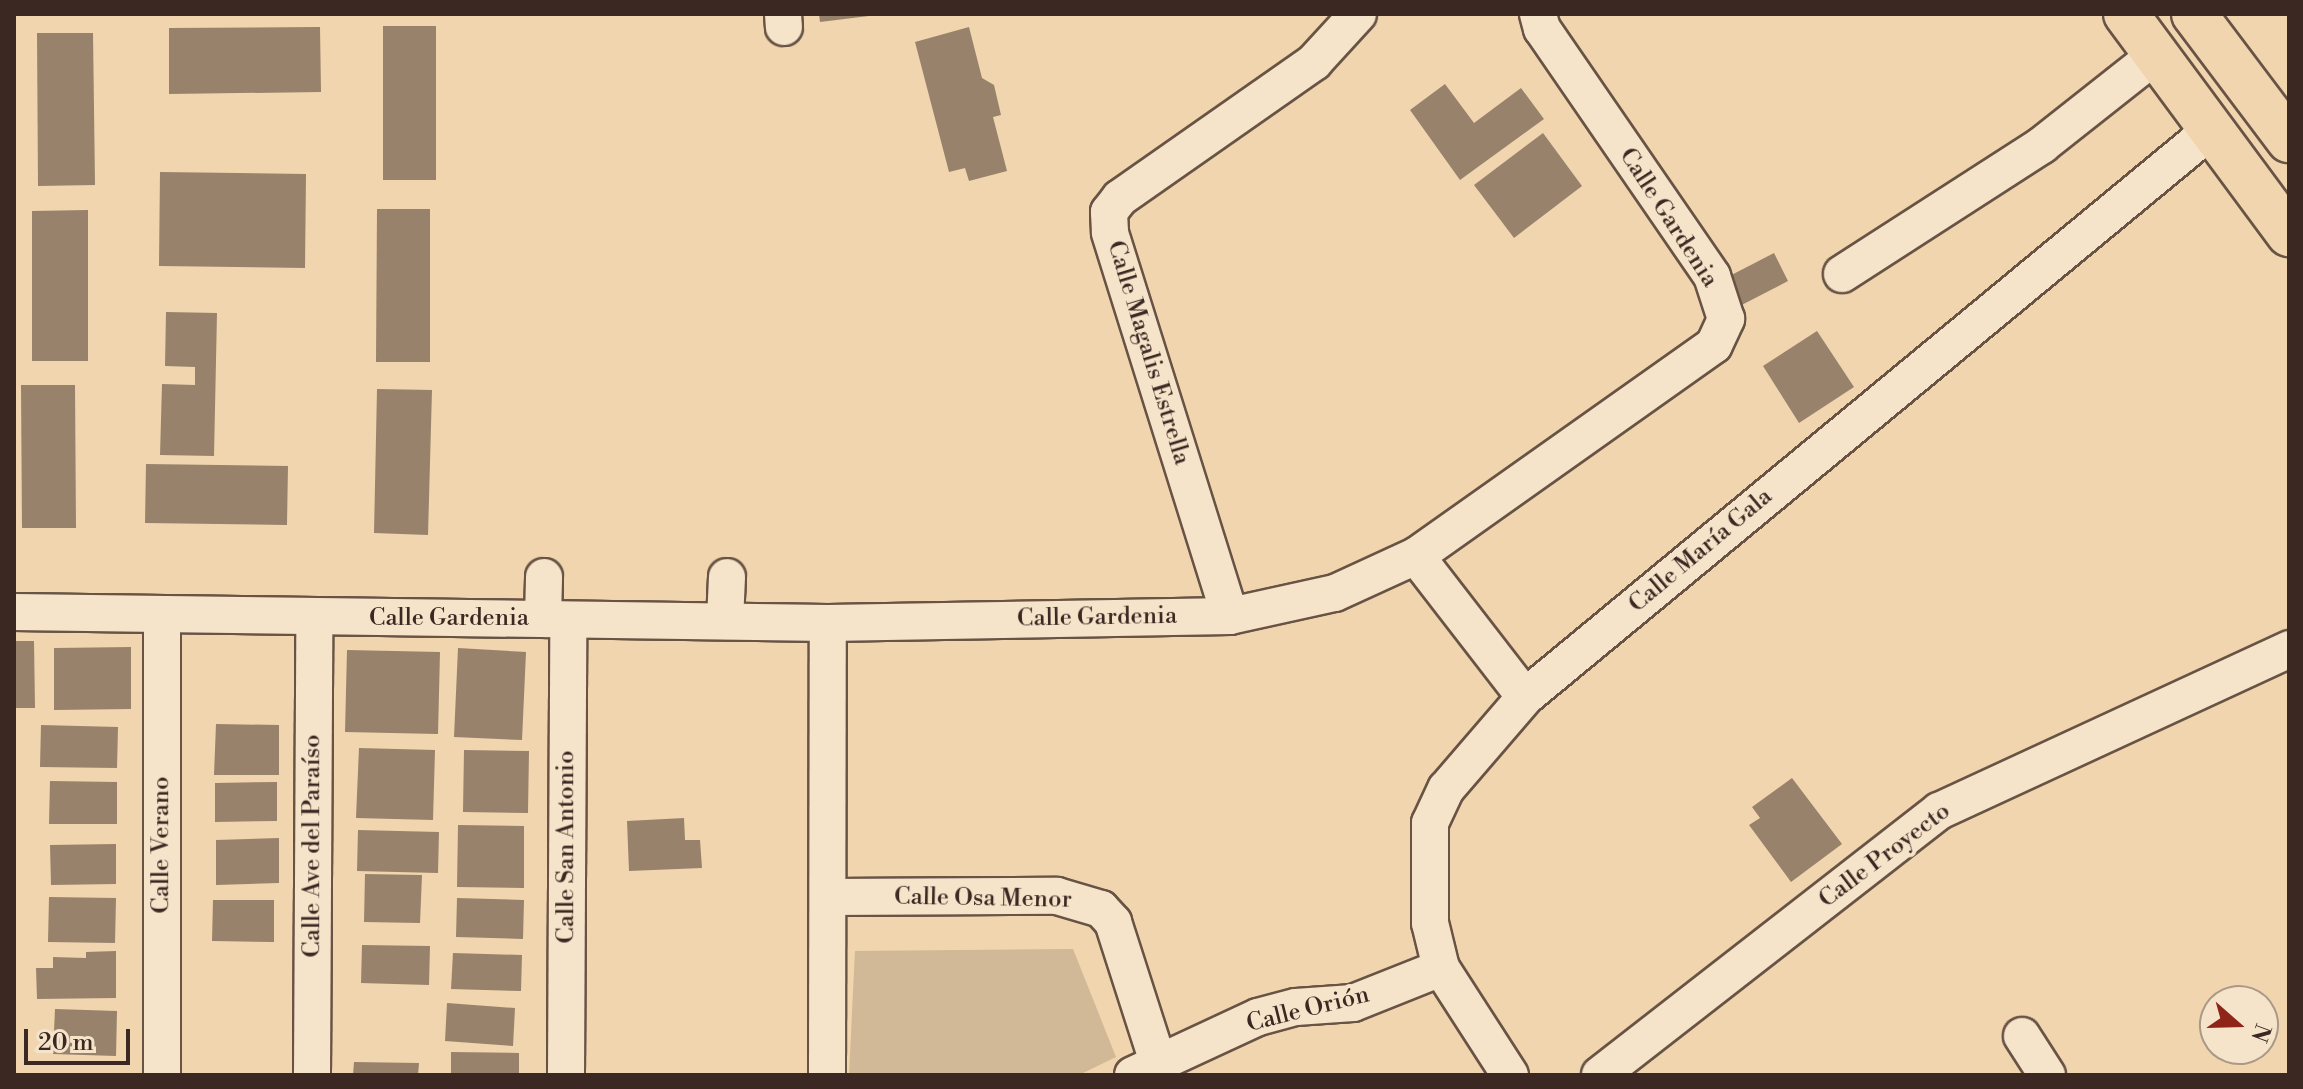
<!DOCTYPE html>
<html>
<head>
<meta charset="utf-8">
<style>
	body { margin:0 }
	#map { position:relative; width:2303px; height:1089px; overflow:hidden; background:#f0d5ae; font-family:"Libre Bodoni",serif }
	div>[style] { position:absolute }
	.green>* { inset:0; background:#d1b896 }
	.building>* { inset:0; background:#99826b }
	.roads { filter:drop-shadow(2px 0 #685345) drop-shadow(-2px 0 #685345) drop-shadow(0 2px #685345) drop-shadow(0 -2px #685345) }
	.minor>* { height:36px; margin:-18px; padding:0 18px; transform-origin:18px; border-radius:18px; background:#f5e4ca }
	.major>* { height:44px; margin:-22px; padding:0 22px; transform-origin:22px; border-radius:22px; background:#f0d5ae }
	span { translate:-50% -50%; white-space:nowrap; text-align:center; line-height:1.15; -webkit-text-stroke:8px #f5e4ca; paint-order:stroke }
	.street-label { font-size:24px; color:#3b2822 }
	.frame { position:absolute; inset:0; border:16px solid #3b2822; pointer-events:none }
	.north { position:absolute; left:2199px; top:985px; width:80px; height:80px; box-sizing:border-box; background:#f5e4ca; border:2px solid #ab9987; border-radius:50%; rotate:110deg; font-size:22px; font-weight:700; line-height:32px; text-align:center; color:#3b2822 }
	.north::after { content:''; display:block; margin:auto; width:28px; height:36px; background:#8f2418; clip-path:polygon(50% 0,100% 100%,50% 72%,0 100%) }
	.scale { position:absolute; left:24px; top:1029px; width:106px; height:36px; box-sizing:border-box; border:4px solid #3b2822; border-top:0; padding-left:10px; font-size:24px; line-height:28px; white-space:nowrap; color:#3b2822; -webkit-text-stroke:6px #f5e4ca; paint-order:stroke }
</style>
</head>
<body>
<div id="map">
	<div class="green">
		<i style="clip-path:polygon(1073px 949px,1116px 1057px,1079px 1075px,849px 1075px,855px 951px)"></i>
	</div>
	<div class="building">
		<i style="clip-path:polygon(819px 14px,868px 14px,869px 16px,820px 22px)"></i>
		<i style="clip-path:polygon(383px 26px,436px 26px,436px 180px,383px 180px)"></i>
		<i style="clip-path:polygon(320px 27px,321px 92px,169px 94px,169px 28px)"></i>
		<i style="clip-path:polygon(969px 27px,982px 78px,994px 85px,1001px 115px,993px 117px,1007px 171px,969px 181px,965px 168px,949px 172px,915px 42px)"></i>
		<i style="clip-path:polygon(37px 33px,93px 33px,95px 185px,38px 186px)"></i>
		<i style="clip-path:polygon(1445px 84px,1474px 123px,1521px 88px,1544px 119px,1460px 180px,1410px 110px)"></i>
		<i style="clip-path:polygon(1543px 133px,1582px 186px,1514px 238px,1474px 185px)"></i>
		<i style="clip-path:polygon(160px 172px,306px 174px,305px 268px,159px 266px)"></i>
		<i style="clip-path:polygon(377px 209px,430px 209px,430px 362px,376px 362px)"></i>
		<i style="clip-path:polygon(88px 210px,88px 361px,32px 361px,32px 211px)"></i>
		<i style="clip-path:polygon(1774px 253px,1788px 281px,1730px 311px,1716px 283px)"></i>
		<i style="clip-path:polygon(166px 312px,217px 313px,214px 456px,160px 455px,162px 384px,195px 385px,195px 367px,165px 366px)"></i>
		<i style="clip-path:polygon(1817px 331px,1854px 387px,1799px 423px,1763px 366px)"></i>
		<i style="clip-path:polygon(21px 385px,75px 385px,76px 528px,22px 528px)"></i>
		<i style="clip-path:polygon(377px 389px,432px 390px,428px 535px,374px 533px)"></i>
		<i style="clip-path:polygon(146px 464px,288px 466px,287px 525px,145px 523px)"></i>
		<i style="clip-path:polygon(14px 641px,34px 641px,35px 708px,14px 708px)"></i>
		<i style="clip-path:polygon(131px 647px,131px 709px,54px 710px,54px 648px)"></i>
		<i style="clip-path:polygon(458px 648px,526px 652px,522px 740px,454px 737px)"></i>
		<i style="clip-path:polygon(347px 650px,440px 652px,438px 734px,345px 732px)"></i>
		<i style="clip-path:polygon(216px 724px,279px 725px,279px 775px,214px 775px)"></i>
		<i style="clip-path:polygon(41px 725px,118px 727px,117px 768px,40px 767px)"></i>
		<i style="clip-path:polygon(359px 748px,435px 750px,433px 820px,356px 818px)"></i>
		<i style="clip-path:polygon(464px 750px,529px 751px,528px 813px,463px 812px)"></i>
		<i style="clip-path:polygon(1792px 778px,1842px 844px,1791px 882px,1749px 825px,1760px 818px,1752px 807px)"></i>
		<i style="clip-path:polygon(50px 781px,117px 782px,117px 824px,49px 824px)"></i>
		<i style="clip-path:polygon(277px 782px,277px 821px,215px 822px,215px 783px)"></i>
		<i style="clip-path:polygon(684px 818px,685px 840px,700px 840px,702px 868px,629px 871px,627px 821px)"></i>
		<i style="clip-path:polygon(458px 825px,524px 826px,524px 888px,457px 887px)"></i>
		<i style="clip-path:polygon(358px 830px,439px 832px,438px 873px,357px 871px)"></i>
		<i style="clip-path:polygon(279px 838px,279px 883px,216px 885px,216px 840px)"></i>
		<i style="clip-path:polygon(116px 844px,116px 884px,51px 885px,50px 845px)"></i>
		<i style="clip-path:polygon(365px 874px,422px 875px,420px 923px,364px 922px)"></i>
		<i style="clip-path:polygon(49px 897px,116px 898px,115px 943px,48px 942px)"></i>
		<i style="clip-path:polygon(457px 898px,524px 900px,523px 939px,456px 937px)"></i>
		<i style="clip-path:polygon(213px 900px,274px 900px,274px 942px,212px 941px)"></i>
		<i style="clip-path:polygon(362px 945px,430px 946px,429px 985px,361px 983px)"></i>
		<i style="clip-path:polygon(116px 951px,116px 998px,37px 999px,36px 968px,53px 968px,53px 957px,86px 958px,86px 952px)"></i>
		<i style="clip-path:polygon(453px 953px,522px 955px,521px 991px,451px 989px)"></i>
		<i style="clip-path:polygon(447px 1003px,515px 1008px,513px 1046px,445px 1041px)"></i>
		<i style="clip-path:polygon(55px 1009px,117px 1011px,116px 1056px,53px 1054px)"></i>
		<i style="clip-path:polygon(451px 1052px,519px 1053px,519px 1075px,451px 1075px)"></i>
		<i style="clip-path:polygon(354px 1062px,419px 1063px,418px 1075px,353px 1075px)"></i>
	</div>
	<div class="roads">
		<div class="minor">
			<i style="left:783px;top:14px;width:13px;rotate:86deg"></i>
			<i style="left:1842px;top:274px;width:238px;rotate:-32.8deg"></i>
			<i style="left:2042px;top:145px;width:145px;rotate:-38.3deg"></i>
			<i style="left:1416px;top:556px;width:178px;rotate:52.3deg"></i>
			<i style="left:14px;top:612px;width:814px;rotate:0.77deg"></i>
			<i style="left:828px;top:623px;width:402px;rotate:-1deg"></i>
			<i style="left:1230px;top:616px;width:107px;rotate:-12.4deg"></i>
			<i style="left:1335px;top:593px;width:89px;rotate:-24.6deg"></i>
			<i style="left:1416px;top:556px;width:365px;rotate:-35.3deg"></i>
			<i style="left:1714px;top:345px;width:29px;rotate:-65deg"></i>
			<i style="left:1726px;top:319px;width:45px;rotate:-108deg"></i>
			<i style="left:1712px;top:276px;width:300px;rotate:-124.5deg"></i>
			<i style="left:1542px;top:29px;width:16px;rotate:-105deg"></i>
			<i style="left:1230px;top:616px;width:402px;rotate:-107.4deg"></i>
			<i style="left:1110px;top:232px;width:20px;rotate:-93deg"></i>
			<i style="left:1109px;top:212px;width:18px;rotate:-52deg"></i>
			<i style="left:1120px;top:198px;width:237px;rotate:-35deg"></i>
			<i style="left:1314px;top:62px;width:65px;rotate:-47.5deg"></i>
			<i style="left:543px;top:619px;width:42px;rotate:-88.6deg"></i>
			<i style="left:725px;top:621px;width:44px;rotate:-87.4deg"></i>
			<i style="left:829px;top:897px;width:228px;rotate:-0.3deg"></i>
			<i style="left:1057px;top:896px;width:46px;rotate:16.5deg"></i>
			<i style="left:1101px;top:909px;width:18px;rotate:47deg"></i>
			<i style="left:1113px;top:922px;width:161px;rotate:72.2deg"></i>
			<i style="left:2022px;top:1036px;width:46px;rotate:57.3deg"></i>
			<i style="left:162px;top:1075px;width:459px;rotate:-90deg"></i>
			<i style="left:312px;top:1075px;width:457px;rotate:-89.7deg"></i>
			<i style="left:566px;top:1075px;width:455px;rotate:-89.7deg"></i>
			<i style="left:827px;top:1075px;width:452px;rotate:-89.9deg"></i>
			<i style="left:1133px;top:1075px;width:138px;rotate:-24.9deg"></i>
			<i style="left:1258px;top:1017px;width:39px;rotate:-15deg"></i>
			<i style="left:1296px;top:1007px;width:57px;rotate:-4deg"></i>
			<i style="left:1353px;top:1003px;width:95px;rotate:-21.7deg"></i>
			<i style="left:1510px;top:1075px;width:127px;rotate:-122.8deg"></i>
			<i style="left:1441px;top:968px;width:46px;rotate:-103.7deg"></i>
			<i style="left:1430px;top:923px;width:100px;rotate:-90deg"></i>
			<i style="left:1430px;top:823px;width:38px;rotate:-65deg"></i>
			<i style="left:1446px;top:789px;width:121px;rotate:-49.3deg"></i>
			<i style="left:1525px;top:697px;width:890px;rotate:-39.57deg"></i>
			<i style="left:1600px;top:1075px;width:430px;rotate:-37.9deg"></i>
			<i style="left:1939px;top:811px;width:386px;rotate:-24.8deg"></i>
		</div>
		<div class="major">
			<i style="left:2126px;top:14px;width:274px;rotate:53.5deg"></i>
			<i style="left:2194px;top:14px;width:158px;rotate:53deg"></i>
		</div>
	</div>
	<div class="street-label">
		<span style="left:1668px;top:218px;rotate:57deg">Calle Gardenia</span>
		<span style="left:1148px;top:353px;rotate:73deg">Calle Magalis Estrella</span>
		<span style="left:1701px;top:551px;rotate:-40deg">Calle María Gala</span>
		<span style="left:1097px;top:618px;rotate:-1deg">Calle Gardenia</span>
		<span style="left:449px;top:619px">Calle Gardenia</span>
		<span style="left:162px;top:845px;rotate:-90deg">Calle Verano</span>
		<span style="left:313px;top:846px;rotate:-90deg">Calle Ave del Paraíso</span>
		<span style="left:567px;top:847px;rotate:-90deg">Calle San Antonio</span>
		<span style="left:1885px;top:856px;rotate:-37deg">Calle Proyecto</span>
		<span style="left:983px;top:899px;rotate:1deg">Calle Osa Menor</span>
		<span style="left:1308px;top:1010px;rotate:-14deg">Calle Orión</span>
	</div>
	<div class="frame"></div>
	<div class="north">N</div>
	<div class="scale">20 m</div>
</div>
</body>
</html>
